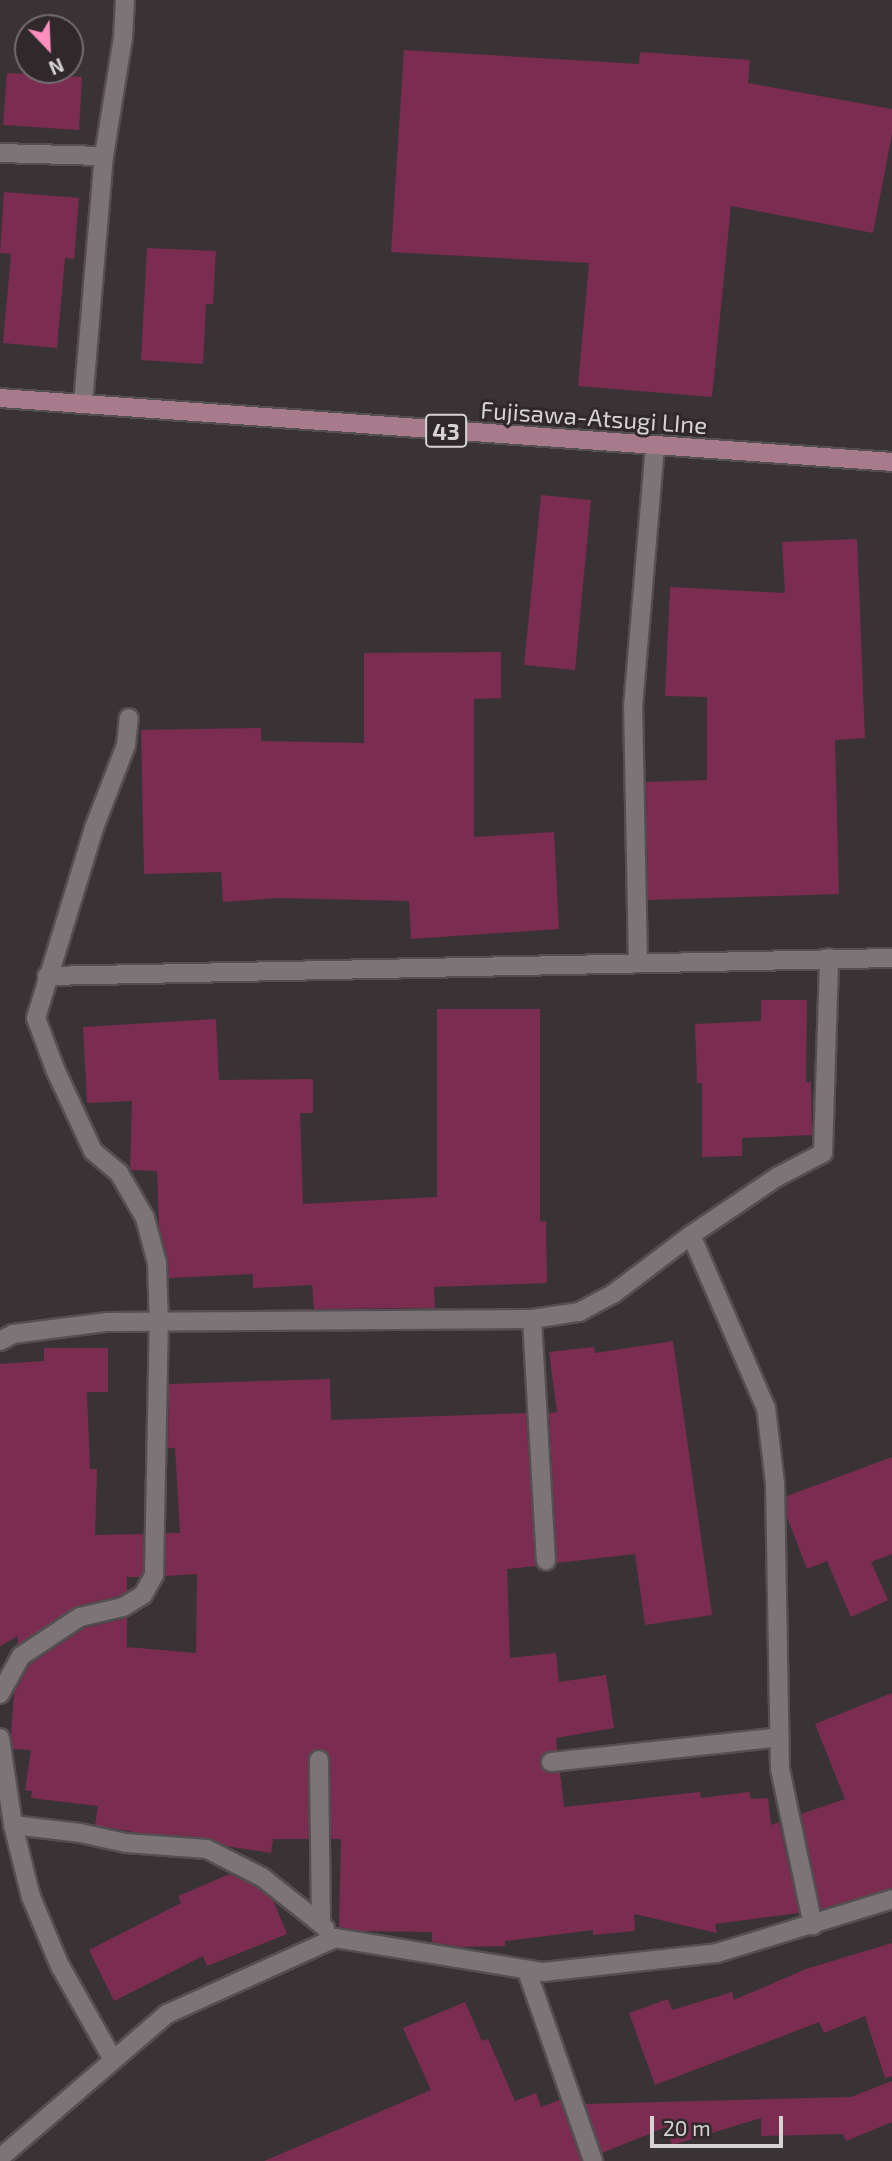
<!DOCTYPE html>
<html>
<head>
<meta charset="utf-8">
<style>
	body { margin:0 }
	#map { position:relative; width:892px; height:2161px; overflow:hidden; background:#3a3336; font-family:"Exo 2",sans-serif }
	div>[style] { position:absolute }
	.building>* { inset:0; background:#7b2c51 }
	.roads { filter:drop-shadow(2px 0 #544f50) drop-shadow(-2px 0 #544f50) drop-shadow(0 2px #544f50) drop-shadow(0 -2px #544f50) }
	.minor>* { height:18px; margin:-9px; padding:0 9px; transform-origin:9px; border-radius:9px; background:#7c7477 }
	.major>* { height:18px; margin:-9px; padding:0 9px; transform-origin:9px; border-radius:9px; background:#a77b8c }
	span { translate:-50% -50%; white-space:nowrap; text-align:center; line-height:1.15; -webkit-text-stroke:6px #30292c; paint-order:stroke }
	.shield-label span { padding:2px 5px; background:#30292c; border:2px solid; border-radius:5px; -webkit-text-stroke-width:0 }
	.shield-label { font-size:23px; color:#d7d3d4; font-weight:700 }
	.street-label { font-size:24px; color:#d7d3d4 }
	.north { position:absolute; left:14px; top:14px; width:70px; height:70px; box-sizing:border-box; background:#30292c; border:2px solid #736d6f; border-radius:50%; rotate:157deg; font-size:19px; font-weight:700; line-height:28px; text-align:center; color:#d7d3d4 }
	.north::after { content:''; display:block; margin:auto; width:24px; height:32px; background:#fe8ebe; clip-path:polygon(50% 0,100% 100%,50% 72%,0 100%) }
	.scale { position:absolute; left:650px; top:2116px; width:133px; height:32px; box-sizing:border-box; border:4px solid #d7d3d4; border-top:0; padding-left:9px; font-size:21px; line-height:24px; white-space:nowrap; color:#d7d3d4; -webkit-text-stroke:5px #30292c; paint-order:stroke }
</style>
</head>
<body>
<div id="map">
	<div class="building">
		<i style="clip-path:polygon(404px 50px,639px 64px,640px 52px,750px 60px,748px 83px,892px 109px,892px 134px,873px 233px,731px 206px,712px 397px,578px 386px,589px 263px,391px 252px)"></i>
		<i style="clip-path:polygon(7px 73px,82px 77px,79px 130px,3px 125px)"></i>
		<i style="clip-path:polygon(4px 192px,79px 198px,74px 259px,65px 258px,57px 348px,3px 343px,11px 254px,0 253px)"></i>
		<i style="clip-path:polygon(147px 248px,216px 251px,213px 304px,206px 304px,203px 364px,141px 360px)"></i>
		<i style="clip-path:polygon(541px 495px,591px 500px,575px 670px,524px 665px)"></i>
		<i style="clip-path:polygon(857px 539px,865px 738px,835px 740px,839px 894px,648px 900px,646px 782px,707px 780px,707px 697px,665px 696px,670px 587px,785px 593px,782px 542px)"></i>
		<i style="clip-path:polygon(501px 652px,501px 698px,474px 699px,474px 837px,554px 832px,559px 929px,411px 939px,409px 901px,279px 898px,223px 902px,221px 872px,144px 874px,141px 730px,261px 728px,261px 741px,364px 743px,364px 653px)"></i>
		<i style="clip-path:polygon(761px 1000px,807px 1000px,806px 1082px,811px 1082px,812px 1135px,742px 1138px,742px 1156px,702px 1157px,702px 1083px,697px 1083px,695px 1024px,761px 1021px)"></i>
		<i style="clip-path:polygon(437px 1009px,540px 1009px,540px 1222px,546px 1221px,547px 1283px,434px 1287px,435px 1308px,314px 1309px,312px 1285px,253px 1288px,253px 1274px,169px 1278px,168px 1260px,159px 1226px,157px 1171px,130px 1170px,132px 1101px,87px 1103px,83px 1027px,216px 1019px,219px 1080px,313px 1079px,313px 1113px,300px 1113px,303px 1204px,437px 1197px)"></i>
		<i style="clip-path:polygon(673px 1341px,712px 1615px,645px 1625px,635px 1554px,557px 1563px,549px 1413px,557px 1412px,549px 1352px,594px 1347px,595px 1353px)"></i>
		<i style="clip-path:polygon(44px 1348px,108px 1348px,108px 1392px,87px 1392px,90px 1469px,97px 1469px,95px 1535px,143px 1534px,143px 1572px,140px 1577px,127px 1577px,127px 1591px,119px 1596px,77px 1606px,17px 1645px,18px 1636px,0 1646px,0 1364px,44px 1361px)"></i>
		<i style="clip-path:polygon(330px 1379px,331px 1420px,526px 1413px,536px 1566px,507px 1569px,510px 1658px,556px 1653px,559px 1682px,606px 1675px,614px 1728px,556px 1738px,557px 1750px,544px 1753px,540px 1763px,542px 1768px,547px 1773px,560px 1772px,564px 1807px,700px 1792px,701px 1798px,749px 1792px,751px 1799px,768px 1798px,771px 1825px,779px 1822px,799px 1913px,715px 1924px,717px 1933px,634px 1914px,635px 1931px,593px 1935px,593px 1930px,505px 1941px,505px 1946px,461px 1947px,432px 1942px,432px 1932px,361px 1931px,339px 1927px,341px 1839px,331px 1839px,330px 1760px,328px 1754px,320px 1749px,313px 1751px,308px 1759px,309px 1839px,273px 1839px,271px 1853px,226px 1846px,208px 1838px,139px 1833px,95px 1825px,98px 1806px,31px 1798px,32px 1791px,25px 1790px,31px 1750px,13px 1749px,11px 1735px,14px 1693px,30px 1664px,85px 1628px,127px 1618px,127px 1647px,196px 1653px,197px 1574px,165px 1576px,166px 1533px,180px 1533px,175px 1448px,168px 1448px,169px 1384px)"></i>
		<i style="clip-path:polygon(892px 1457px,892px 1554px,871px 1562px,888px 1600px,851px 1617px,827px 1561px,807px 1569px,787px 1517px,787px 1496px)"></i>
		<i style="clip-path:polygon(892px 1693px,892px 1888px,821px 1909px,801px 1814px,845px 1799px,815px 1724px)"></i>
		<i style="clip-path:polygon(230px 1874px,256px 1887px,273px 1900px,287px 1934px,207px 1966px,203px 1956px,114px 2001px,89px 1950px,181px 1903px,178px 1896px)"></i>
		<i style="clip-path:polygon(892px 1943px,892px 2076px,885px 2078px,865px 2016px,824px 2033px,819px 2022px,655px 2085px,629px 2013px,668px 1999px,672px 2010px,732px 1992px,734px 2000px,806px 1969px)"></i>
		<i style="clip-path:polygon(465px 2002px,482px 2041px,488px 2039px,515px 2101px,536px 2093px,541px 2107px,560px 2100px,581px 2161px,264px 2161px,431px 2090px,403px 2028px)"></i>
		<i style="clip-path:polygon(892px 2081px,892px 2122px,846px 2141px,843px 2134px,761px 2136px,761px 2118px,672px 2145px,666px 2127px,602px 2153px,585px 2104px,851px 2097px)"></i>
	</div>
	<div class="roads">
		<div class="minor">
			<i style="left:0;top:153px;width:104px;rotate:1.7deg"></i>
			<i style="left:83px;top:404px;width:249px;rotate:-85.2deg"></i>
			<i style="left:104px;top:156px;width:120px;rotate:-80.9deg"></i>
			<i style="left:123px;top:38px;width:38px;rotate:-87deg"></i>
			<i style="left:638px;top:963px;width:256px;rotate:-91.1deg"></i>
			<i style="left:633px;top:707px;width:262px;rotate:-85.2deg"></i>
			<i style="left:47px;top:976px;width:845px;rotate:-1.22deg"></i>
			<i style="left:691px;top:1235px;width:189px;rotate:66.6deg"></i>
			<i style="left:766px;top:1408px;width:76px;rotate:83.2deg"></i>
			<i style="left:775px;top:1483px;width:286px;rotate:89deg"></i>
			<i style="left:780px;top:1769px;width:160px;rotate:78.1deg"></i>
			<i style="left:532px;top:1319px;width:242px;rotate:86.7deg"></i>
			<i style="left:0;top:1341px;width:15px;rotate:-28deg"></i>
			<i style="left:13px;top:1334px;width:95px;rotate:-7.3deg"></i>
			<i style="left:107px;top:1322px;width:425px;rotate:-0.4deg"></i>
			<i style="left:532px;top:1319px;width:48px;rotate:-8.5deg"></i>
			<i style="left:579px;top:1312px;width:38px;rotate:-28deg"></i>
			<i style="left:613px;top:1294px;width:98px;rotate:-37.1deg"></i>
			<i style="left:691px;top:1235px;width:104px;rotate:-34deg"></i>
			<i style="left:777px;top:1177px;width:52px;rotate:-27.6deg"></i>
			<i style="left:823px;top:1153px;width:195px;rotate:-88.2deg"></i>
			<i style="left:0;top:1694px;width:43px;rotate:-61.1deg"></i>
			<i style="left:21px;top:1656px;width:71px;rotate:-33.5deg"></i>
			<i style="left:80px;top:1617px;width:44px;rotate:-13.1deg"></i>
			<i style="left:123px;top:1607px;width:23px;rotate:-31deg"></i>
			<i style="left:143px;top:1595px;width:23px;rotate:-61deg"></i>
			<i style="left:154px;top:1575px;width:251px;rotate:-88.9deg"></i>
			<i style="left:159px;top:1324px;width:61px;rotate:-91.9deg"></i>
			<i style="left:157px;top:1263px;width:47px;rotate:-104.9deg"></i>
			<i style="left:145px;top:1218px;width:52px;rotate:-120deg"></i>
			<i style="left:119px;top:1173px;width:34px;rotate:-140deg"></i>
			<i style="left:93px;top:1151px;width:90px;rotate:-114.9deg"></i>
			<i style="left:55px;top:1069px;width:54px;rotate:-110.4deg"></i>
			<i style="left:36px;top:1018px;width:199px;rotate:-73deg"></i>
			<i style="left:94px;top:828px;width:89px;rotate:-68.9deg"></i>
			<i style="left:126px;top:745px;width:27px;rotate:-84deg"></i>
			<i style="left:0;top:1738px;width:88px;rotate:81.5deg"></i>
			<i style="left:13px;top:1825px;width:74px;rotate:76deg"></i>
			<i style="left:31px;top:1897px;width:75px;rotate:67.2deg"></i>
			<i style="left:60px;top:1966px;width:106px;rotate:60.5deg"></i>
			<i style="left:319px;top:1760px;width:164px;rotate:89.3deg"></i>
			<i style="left:321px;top:1924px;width:6px;rotate:45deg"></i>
			<i style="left:551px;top:1762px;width:230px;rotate:-6.2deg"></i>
			<i style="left:13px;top:1825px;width:67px;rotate:6.8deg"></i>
			<i style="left:80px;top:1833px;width:47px;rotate:12.3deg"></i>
			<i style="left:126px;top:1843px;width:81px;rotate:4.2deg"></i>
			<i style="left:207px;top:1849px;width:62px;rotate:27deg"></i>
			<i style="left:262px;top:1877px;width:75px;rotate:38.5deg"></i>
			<i style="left:527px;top:1971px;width:201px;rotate:70.8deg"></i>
			<i style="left:0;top:2158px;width:221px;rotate:-40.8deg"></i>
			<i style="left:167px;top:2014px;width:184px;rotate:-24.3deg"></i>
			<i style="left:335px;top:1938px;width:211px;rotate:9.3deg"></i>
			<i style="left:543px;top:1972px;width:175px;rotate:-6.2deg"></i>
			<i style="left:717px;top:1953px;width:183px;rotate:-17.1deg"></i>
		</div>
		<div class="major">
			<i style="left:0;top:398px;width:894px;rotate:4.1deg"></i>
		</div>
	</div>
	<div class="shield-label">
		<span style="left:446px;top:431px">43</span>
	</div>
	<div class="street-label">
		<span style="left:594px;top:417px;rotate:4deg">Fujisawa-Atsugi LIne</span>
	</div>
	<div class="north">N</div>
	<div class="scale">20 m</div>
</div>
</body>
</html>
